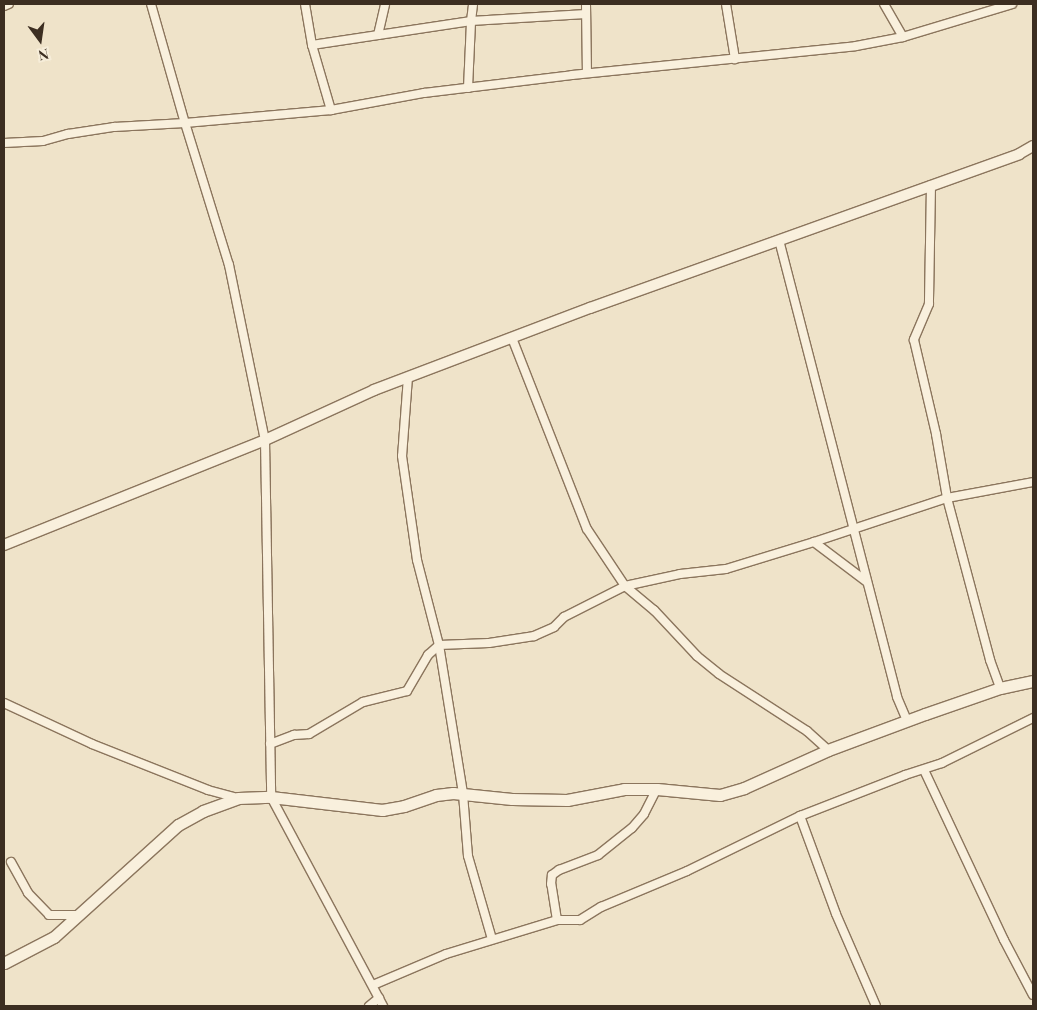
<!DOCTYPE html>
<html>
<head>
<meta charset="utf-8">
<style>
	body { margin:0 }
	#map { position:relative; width:1037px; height:1010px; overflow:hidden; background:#efe3c9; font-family:"Playfair Display",serif }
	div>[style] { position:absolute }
	.roads { filter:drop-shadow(1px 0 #8b755d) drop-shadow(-1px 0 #8b755d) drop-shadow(0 1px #8b755d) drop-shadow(0 -1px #8b755d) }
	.minor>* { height:8px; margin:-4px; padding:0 4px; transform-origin:4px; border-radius:4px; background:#f9f0dd }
	.tertiary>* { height:10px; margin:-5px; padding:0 5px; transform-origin:5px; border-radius:5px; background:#f9f0dd }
	.secondary>* { height:11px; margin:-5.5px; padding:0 5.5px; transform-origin:5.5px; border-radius:5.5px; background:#f9f0dd }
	span { translate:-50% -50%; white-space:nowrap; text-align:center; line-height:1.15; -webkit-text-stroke:5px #f6edd9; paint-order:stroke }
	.frame { position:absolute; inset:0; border:5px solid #3c2e21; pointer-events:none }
	.north { position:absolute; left:15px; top:15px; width:50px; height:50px; -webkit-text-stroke:4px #f6edd9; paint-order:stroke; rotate:166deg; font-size:14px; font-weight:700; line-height:20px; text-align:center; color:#3c2e21 }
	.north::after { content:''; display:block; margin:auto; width:18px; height:22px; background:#3c2e21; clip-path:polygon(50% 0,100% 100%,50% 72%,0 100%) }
</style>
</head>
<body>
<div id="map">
	<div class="roads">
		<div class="minor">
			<i style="left:151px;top:4px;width:124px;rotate:74.1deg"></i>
			<i style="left:185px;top:123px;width:149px;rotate:72.8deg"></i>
			<i style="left:229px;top:265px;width:179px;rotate:78.4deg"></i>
			<i style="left:265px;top:440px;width:357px;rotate:89deg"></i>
			<i style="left:271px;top:797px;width:237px;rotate:61.8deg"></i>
			<i style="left:305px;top:4px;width:42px;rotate:80.3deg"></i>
			<i style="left:312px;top:45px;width:161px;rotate:-8.6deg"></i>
			<i style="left:471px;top:21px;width:17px;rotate:-83deg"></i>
			<i style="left:586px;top:4px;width:69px;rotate:89.2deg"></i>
			<i style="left:726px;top:4px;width:56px;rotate:80.7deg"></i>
			<i style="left:884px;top:4px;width:38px;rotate:60deg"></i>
			<i style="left:4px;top:6px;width:5px;rotate:-22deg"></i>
			<i style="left:378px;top:35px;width:32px;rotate:-77deg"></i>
			<i style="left:312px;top:45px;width:68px;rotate:73.7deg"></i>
			<i style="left:468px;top:88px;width:67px;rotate:-87.4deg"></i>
			<i style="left:471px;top:21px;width:115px;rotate:-3.5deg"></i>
			<i style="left:4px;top:143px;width:39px;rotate:-3deg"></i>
			<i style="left:43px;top:141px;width:26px;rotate:-16deg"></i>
			<i style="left:68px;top:134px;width:47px;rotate:-8.7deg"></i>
			<i style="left:114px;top:127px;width:71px;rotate:-3.2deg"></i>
			<i style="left:185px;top:123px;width:147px;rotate:-5.1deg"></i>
			<i style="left:331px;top:110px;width:95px;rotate:-10.4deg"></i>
			<i style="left:424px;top:93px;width:149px;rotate:-6.9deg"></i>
			<i style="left:572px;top:75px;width:285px;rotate:-5.8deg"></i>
			<i style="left:856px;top:46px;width:48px;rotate:-10.8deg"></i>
			<i style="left:903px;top:37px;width:114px;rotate:-16.8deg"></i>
			<i style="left:931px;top:185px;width:119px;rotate:91deg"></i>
			<i style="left:929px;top:304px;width:39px;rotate:113deg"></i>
			<i style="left:914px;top:340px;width:97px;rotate:76.8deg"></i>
			<i style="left:936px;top:434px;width:65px;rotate:80.2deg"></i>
			<i style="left:947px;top:498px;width:168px;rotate:75.1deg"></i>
			<i style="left:990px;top:660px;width:30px;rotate:70deg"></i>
			<i style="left:779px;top:240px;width:472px;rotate:75.5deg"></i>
			<i style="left:897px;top:697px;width:26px;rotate:67deg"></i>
			<i style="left:512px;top:338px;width:205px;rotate:68.6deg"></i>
			<i style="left:587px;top:529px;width:69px;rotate:56.3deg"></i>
			<i style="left:625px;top:586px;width:38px;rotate:40deg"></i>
			<i style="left:654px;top:610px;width:63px;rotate:46.9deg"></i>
			<i style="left:697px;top:656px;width:28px;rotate:39deg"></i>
			<i style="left:719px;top:674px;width:105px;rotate:32.9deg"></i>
			<i style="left:807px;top:731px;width:28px;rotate:42deg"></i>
			<i style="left:408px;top:377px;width:79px;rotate:94.3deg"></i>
			<i style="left:402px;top:456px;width:105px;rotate:81.8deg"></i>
			<i style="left:417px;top:560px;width:88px;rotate:75.5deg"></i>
			<i style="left:439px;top:645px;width:151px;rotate:80.8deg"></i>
			<i style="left:463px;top:794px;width:62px;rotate:85.4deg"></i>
			<i style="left:468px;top:856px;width:86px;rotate:73.9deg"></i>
			<i style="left:814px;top:542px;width:140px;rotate:-18.3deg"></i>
			<i style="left:947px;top:498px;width:87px;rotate:-10.5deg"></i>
			<i style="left:4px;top:703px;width:97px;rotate:25deg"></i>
			<i style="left:92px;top:744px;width:125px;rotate:21.6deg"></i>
			<i style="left:208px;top:790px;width:31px;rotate:15deg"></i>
			<i style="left:270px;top:744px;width:26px;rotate:-21deg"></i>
			<i style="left:294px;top:735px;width:15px;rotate:-4deg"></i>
			<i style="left:309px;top:734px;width:63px;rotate:-30.7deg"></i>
			<i style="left:363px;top:702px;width:45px;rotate:-14deg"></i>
			<i style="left:407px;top:691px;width:42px;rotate:-59.7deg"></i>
			<i style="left:428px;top:655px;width:15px;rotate:-42deg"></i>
			<i style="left:439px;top:645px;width:50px;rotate:-2.3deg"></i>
			<i style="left:489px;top:643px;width:46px;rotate:-8.8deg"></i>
			<i style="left:534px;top:636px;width:22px;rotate:-24deg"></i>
			<i style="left:554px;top:627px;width:14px;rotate:-45deg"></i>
			<i style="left:564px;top:617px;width:68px;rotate:-26.9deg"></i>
			<i style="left:625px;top:586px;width:56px;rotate:-12.3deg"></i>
			<i style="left:680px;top:574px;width:46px;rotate:-6.2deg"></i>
			<i style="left:726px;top:569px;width:92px;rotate:-17.1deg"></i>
			<i style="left:814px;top:542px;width:66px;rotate:37deg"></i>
			<i style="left:924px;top:770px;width:188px;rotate:64.8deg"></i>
			<i style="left:1004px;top:940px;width:62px;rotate:62.2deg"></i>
			<i style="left:800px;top:816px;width:104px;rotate:69.8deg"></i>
			<i style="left:836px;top:914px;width:100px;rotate:66.5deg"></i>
			<i style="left:11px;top:862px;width:35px;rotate:61deg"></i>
			<i style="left:28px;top:893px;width:30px;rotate:46deg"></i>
			<i style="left:49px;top:915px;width:30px"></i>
			<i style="left:557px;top:920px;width:36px;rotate:-99deg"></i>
			<i style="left:551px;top:884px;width:9px;rotate:-84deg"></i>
			<i style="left:552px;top:875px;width:9px;rotate:-36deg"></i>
			<i style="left:559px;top:870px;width:42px;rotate:-21deg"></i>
			<i style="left:598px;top:855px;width:43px;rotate:-38.5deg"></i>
			<i style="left:632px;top:828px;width:18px;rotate:-49deg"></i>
			<i style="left:644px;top:814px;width:28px;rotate:-63deg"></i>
			<i style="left:373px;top:985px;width:79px;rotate:-23deg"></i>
			<i style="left:446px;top:954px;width:116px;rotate:-17deg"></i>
			<i style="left:557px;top:920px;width:23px"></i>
			<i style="left:580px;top:920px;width:25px;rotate:-32deg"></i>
			<i style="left:601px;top:907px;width:93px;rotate:-22.7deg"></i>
			<i style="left:687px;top:871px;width:126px;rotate:-26deg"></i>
			<i style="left:800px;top:816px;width:113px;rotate:-21.3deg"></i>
			<i style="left:905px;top:775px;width:39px;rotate:-18deg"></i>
			<i style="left:942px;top:763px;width:102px;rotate:-26.3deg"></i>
			<i style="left:369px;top:1006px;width:13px;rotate:-39deg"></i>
		</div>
		<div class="tertiary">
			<i style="left:4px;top:545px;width:281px;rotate:-21.9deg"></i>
			<i style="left:265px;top:440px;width:120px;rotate:-24.6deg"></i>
			<i style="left:374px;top:390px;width:231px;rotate:-20.8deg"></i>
			<i style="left:590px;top:308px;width:456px;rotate:-19.7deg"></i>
			<i style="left:1019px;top:154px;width:16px;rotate:-30deg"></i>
		</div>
		<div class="secondary">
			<i style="left:4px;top:963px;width:56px;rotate:-27.5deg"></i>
			<i style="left:54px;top:937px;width:167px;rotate:-42.1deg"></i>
			<i style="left:178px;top:825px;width:29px;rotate:-29deg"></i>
			<i style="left:203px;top:811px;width:37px;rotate:-20deg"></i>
			<i style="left:238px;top:798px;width:33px;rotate:-2deg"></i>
			<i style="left:271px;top:797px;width:112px;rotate:6.7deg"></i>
			<i style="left:382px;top:810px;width:22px;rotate:-10deg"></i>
			<i style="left:404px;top:806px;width:34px;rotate:-19deg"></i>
			<i style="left:436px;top:795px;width:17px;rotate:-7deg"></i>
			<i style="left:453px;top:793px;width:59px;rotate:5.8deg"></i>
			<i style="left:512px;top:799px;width:55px;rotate:1deg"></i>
			<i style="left:567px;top:800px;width:58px;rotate:-10.9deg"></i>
			<i style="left:624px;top:789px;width:33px"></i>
			<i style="left:657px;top:789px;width:63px;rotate:5.4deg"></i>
			<i style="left:720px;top:795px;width:25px;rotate:-16deg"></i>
			<i style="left:744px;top:788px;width:92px;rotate:-24.3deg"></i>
			<i style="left:828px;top:750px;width:103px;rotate:-20.4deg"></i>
			<i style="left:925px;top:714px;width:79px;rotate:-19.1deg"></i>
			<i style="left:1000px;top:688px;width:34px;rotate:-12deg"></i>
		</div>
	</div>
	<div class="frame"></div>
	<div class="north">N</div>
</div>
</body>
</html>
